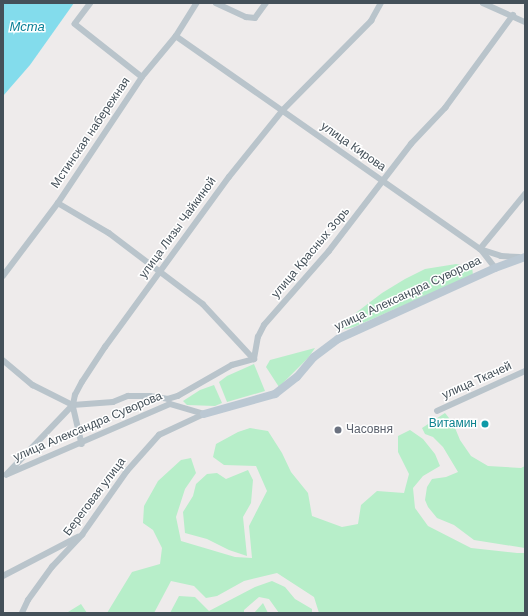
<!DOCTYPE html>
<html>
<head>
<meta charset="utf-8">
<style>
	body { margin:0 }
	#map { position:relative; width:528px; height:616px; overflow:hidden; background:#eeebeb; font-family:Helvetica,sans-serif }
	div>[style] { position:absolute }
	.green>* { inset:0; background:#b7eec9 }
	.water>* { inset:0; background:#83dcec }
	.street>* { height:5.5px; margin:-2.75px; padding:0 2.75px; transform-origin:2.75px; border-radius:2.75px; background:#b9c4cb }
	.secondary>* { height:8px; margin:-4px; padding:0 4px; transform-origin:4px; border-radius:4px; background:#bbc8d3 }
	.dots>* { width:11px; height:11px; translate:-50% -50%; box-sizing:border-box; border:2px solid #fff; border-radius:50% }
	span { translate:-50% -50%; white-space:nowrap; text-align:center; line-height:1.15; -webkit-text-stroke:3px #fff; paint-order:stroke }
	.street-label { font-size:12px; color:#445059 }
	.culture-label { font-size:12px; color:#0d838f }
	.right { translate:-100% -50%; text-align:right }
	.worship-label { font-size:12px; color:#5b616d }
	.left { translate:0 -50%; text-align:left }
	.water-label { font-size:13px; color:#0b8197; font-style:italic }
	.frame { position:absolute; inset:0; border:4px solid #445059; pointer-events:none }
</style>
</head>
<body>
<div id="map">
	<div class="green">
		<i style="clip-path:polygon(456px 264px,472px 267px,473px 275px,354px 327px,337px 331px,353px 315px,382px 293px,405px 279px,425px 269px)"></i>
		<i style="clip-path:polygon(315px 348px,308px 358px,279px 387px,266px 367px,270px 360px)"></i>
		<i style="clip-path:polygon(254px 364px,265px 391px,227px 402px,219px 382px,227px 376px)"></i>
		<i style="clip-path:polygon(214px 385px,222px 403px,215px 406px,187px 405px,183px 401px,200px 390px)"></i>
		<i style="clip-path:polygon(445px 413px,453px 423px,460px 440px,471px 456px,488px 466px,521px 468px,525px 466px,525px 548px,474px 540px,454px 525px,437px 518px,428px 507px,425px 500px,427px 487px,432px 479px,446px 477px,458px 472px,443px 447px,433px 437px,425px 434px,422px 428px)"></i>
		<i style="clip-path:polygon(250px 428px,268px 431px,282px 453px,291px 472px,308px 493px,312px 516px,342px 527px,358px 524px,361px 505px,377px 491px,404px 493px,409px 474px,398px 452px,398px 436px,410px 430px,423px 439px,435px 454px,440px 466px,423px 476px,413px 488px,415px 508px,428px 526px,471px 548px,517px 553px,525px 553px,525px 613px,319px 613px,314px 597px,277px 573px,244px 581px,217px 596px,206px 598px,194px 586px,171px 581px,154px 613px,107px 613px,132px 572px,160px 564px,162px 548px,153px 530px,143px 523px,144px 506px,158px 481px,181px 460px,191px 458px,196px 473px,185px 489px,176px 517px,181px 541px,235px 557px,252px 558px,249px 526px,267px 491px,256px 466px,224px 465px,213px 457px,216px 444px,238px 432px)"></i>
		<i style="clip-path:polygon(248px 470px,253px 480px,251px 503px,243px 517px,247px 556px,229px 550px,207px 539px,185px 533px,183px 512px,193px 496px,196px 484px,207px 474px,217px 473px,226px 479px)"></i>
		<i style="clip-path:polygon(272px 581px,285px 587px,295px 599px,312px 609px,312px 613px,279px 613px,269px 599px,259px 597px,244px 610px,244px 613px,170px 613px,179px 596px,195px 597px,209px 611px,255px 587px)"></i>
		<i style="clip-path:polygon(263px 603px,268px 613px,254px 613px)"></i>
		<i style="clip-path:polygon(81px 604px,87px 613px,66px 613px,68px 612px)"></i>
	</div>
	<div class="water">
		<i style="clip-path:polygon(3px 3px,74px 3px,30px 65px,3px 96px)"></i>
	</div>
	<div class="street">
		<i style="left:91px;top:3px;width:26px;rotate:127deg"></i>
		<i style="left:75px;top:24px;width:85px;rotate:38.3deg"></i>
		<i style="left:216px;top:3px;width:33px;rotate:25deg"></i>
		<i style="left:246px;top:17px;width:9px;rotate:6deg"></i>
		<i style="left:255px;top:18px;width:19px;rotate:-54deg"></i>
		<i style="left:483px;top:3px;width:46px;rotate:24.3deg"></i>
		<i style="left:176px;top:36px;width:371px;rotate:35deg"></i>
		<i style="left:480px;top:249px;width:22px;rotate:18deg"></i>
		<i style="left:501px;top:256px;width:18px;rotate:3deg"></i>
		<i style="left:58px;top:203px;width:59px;rotate:30.5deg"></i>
		<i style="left:109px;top:233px;width:118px;rotate:37.1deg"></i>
		<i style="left:203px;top:304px;width:75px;rotate:47.2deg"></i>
		<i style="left:495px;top:268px;width:24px;rotate:-128deg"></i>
		<i style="left:480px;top:249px;width:71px;rotate:-50.7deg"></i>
		<i style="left:3px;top:276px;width:91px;rotate:-53deg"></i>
		<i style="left:58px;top:203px;width:151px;rotate:-56.3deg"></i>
		<i style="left:142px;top:77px;width:53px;rotate:-50.3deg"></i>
		<i style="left:176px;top:36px;width:39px;rotate:-58deg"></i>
		<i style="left:3px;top:360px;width:39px;rotate:40deg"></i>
		<i style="left:33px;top:385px;width:45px;rotate:26.6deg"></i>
		<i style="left:73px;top:405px;width:40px;rotate:77deg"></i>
		<i style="left:73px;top:405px;width:40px;rotate:-4.3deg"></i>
		<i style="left:113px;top:402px;width:16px;rotate:-22deg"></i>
		<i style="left:128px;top:396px;width:22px"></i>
		<i style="left:150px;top:396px;width:18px;rotate:9deg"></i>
		<i style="left:168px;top:399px;width:10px;rotate:-17deg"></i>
		<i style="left:178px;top:396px;width:62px;rotate:-29.9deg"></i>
		<i style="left:232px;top:365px;width:23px;rotate:-15deg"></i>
		<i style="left:254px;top:359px;width:22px;rotate:-80deg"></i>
		<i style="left:258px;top:337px;width:13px;rotate:-63deg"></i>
		<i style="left:264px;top:325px;width:98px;rotate:-48.7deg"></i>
		<i style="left:329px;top:251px;width:135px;rotate:-52.5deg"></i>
		<i style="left:411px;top:144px;width:50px;rotate:-46.6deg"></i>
		<i style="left:445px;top:108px;width:115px;rotate:-53.8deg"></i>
		<i style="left:437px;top:411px;width:97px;rotate:-24.4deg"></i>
		<i style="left:8px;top:474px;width:176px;rotate:-23.4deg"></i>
		<i style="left:170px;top:404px;width:35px;rotate:16deg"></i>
		<i style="left:6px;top:475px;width:97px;rotate:-46.3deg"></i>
		<i style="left:73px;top:405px;width:10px;rotate:-79deg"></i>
		<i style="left:75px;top:395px;width:15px;rotate:-62deg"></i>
		<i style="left:82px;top:382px;width:42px;rotate:-56.7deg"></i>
		<i style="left:105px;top:347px;width:210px;rotate:-53.9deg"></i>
		<i style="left:229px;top:177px;width:85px;rotate:-51.2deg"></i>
		<i style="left:282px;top:111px;width:127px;rotate:-45.3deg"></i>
		<i style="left:371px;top:21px;width:21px;rotate:-61deg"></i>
		<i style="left:3px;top:576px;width:85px;rotate:-27.5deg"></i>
		<i style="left:22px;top:613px;width:14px;rotate:-65deg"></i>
		<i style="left:28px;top:600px;width:41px;rotate:-54deg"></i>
		<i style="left:52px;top:567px;width:44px;rotate:-46.8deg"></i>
		<i style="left:82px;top:535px;width:78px;rotate:-54.9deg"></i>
		<i style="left:127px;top:471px;width:48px;rotate:-48.4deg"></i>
		<i style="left:159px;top:435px;width:50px;rotate:-25deg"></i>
	</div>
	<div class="secondary">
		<i style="left:204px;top:414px;width:74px;rotate:-15.7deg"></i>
		<i style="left:275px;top:394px;width:28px;rotate:-38deg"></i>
		<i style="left:297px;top:377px;width:26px;rotate:-50deg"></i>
		<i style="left:314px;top:357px;width:30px;rotate:-37deg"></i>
		<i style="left:338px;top:339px;width:172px;rotate:-24.3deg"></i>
		<i style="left:495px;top:268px;width:32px;rotate:-20deg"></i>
	</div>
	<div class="dots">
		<i style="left:485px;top:424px;background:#0f9aa8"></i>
		<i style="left:338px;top:430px;background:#6b7280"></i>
	</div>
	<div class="street-label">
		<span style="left:91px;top:133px;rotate:-56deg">Мстинская набережная</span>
		<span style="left:353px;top:147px;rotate:35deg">улица Кирова</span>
		<span style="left:178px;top:228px;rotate:-54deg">улица Лизы Чайкиной</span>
		<span style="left:311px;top:253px;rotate:-50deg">улица Красных Зорь</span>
		<span style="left:408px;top:294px;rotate:-25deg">улица Александра Суворова</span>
		<span style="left:477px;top:381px;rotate:-24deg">улица Ткачей</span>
		<span style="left:88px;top:427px;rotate:-23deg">улица Александра Суворова</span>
		<span style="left:95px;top:497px;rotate:-53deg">Береговая улица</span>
	</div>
	<div class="culture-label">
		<span class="right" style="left:477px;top:424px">Витамин</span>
	</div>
	<div class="worship-label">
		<span class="left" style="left:346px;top:430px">Часовня</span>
	</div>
	<div class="water-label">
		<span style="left:27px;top:27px">Мста</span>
	</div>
	<div class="frame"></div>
</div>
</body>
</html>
